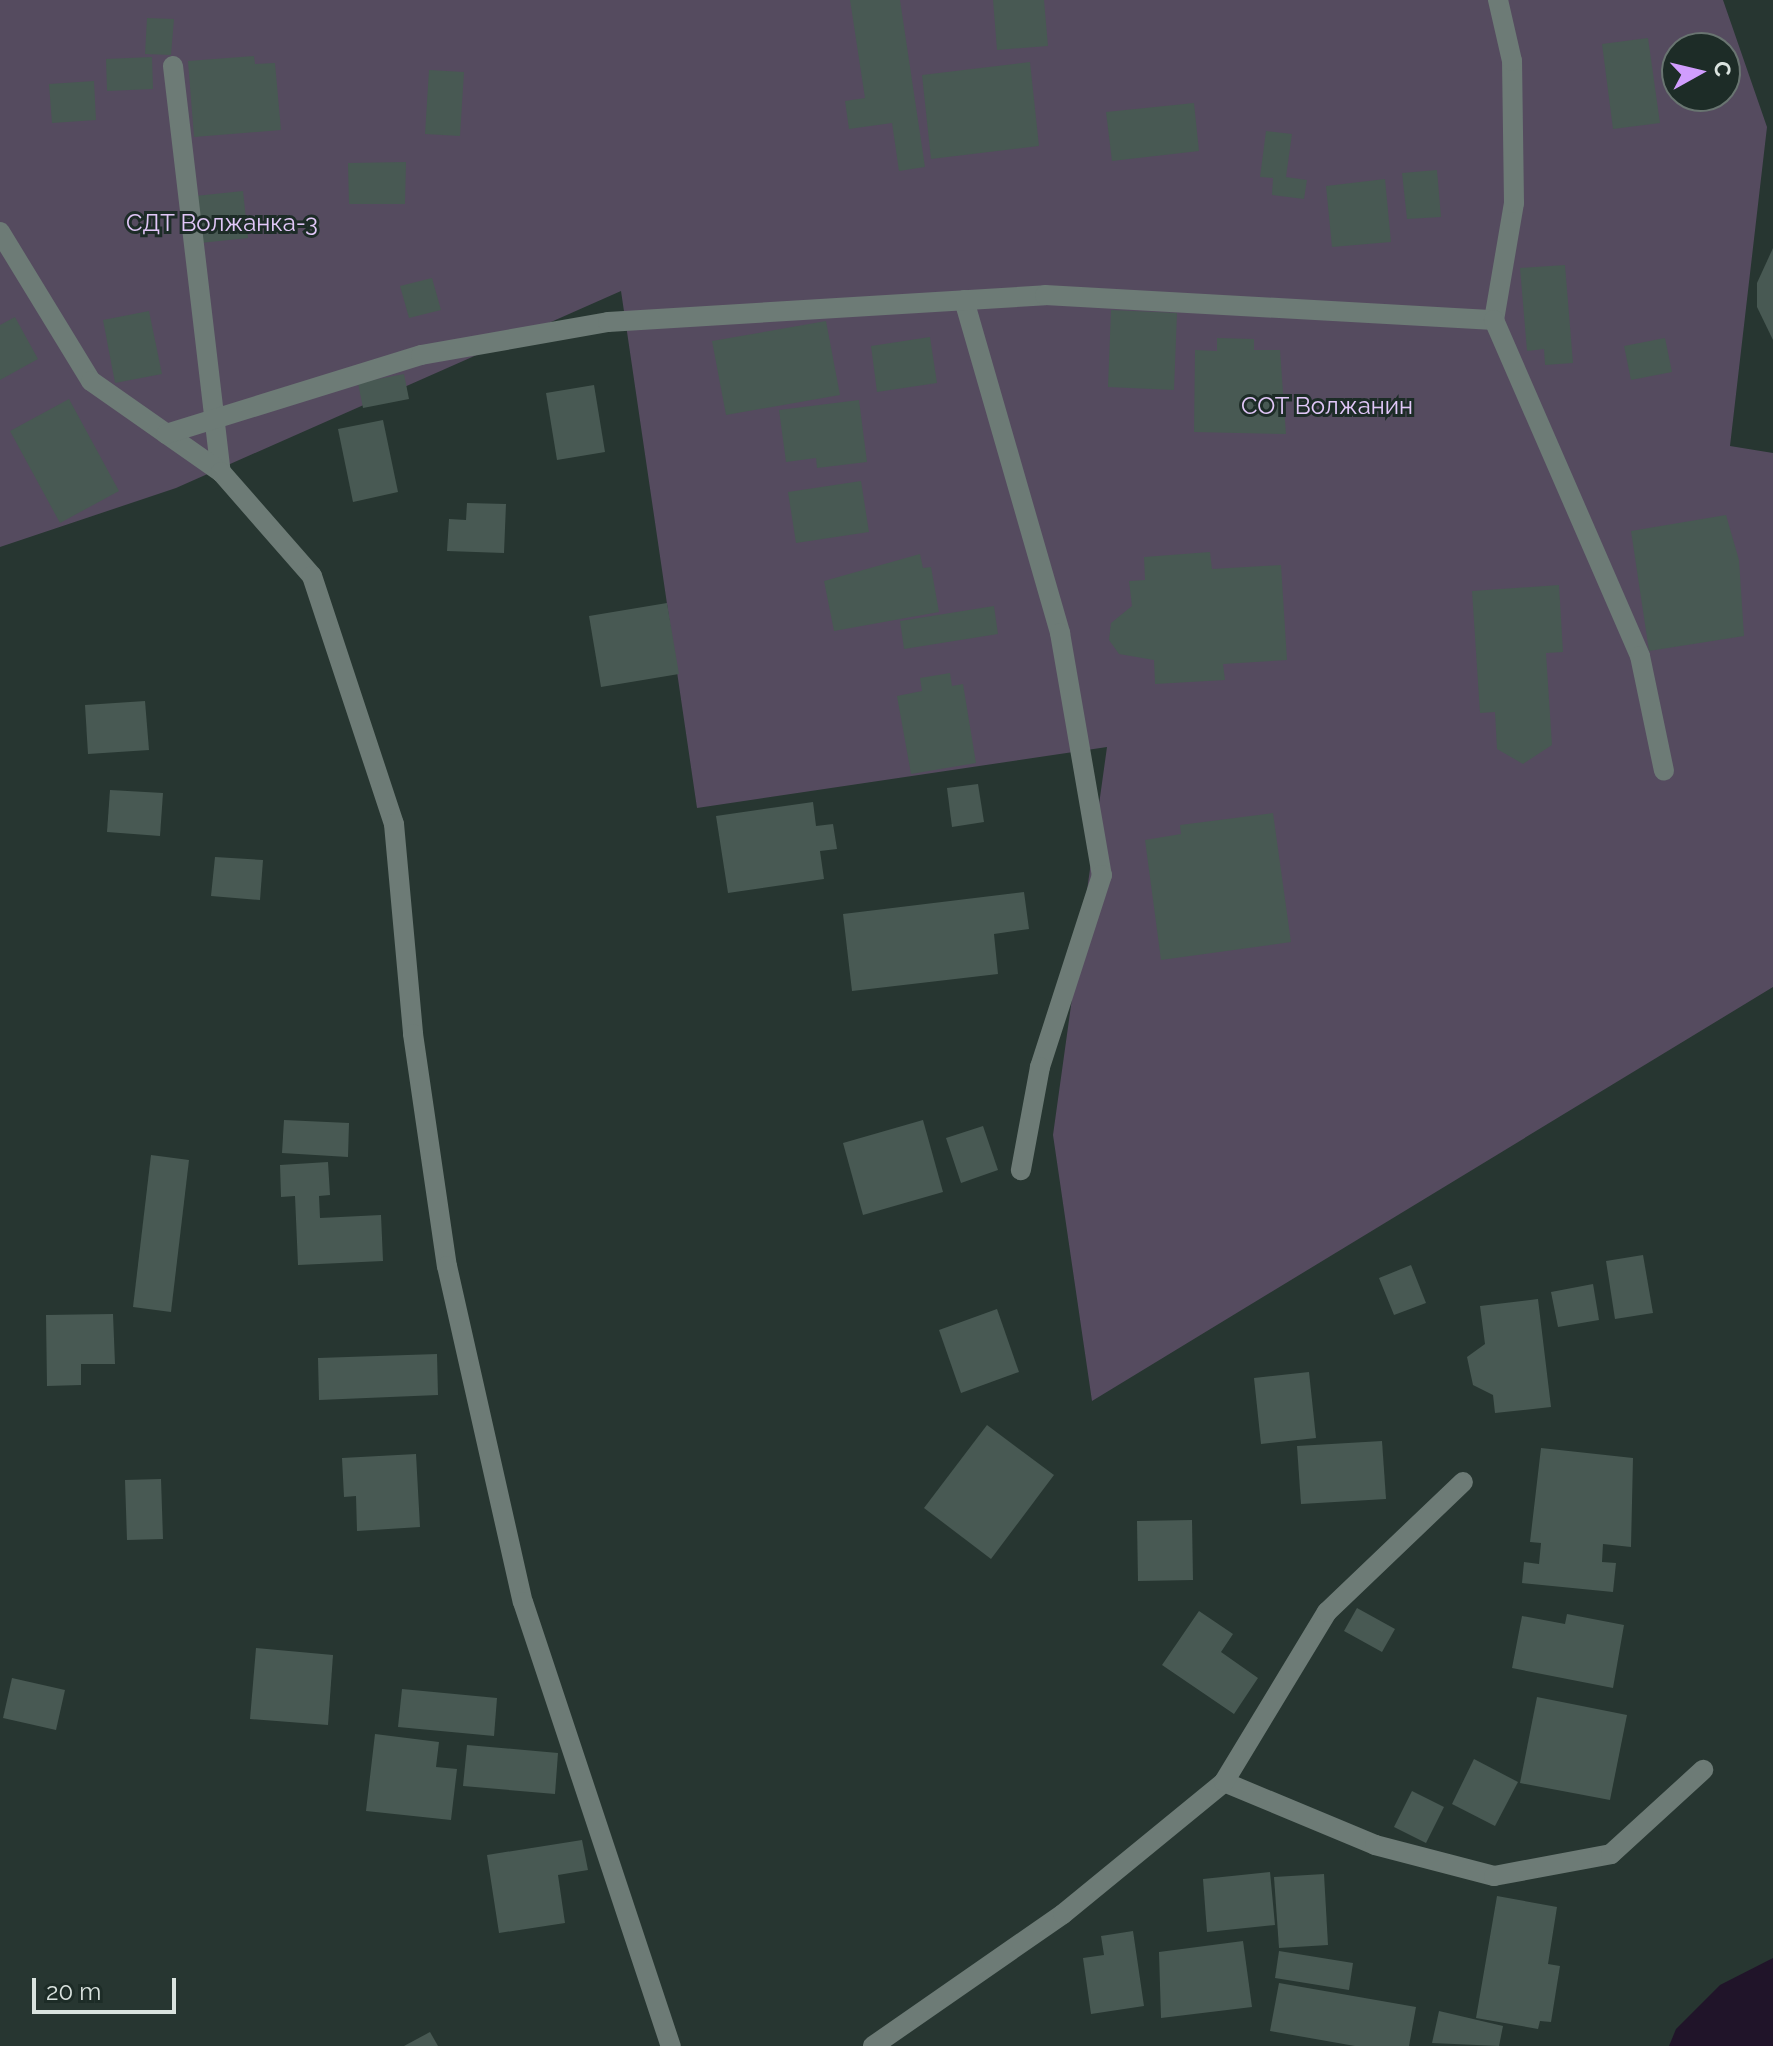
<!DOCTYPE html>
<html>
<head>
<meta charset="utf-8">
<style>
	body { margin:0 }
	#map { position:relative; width:1773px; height:2046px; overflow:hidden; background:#273631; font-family:Raleway,sans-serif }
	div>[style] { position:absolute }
	.green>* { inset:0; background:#554b5f }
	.water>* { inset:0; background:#201429 }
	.building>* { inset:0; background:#485953 }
	.minor>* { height:20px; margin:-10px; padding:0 10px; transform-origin:10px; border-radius:10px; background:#6d7b76 }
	span { translate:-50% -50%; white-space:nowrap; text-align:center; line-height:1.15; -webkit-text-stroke:6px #1d2c27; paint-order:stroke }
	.park-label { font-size:24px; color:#e1c7f8 }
	.north { position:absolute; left:1661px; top:32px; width:80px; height:80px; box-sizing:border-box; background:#1d2c27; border:2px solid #697571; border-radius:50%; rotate:82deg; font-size:22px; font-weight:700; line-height:32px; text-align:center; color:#dae3df }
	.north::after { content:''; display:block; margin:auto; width:28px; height:36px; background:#d19dfe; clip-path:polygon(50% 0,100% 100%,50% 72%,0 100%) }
	.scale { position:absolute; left:32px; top:1978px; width:144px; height:36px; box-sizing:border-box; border:4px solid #dae3df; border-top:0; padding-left:10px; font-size:24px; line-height:28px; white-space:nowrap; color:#dae3df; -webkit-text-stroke:6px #1d2c27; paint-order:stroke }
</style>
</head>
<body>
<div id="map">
	<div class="green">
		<i style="clip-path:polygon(evenodd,0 0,1723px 0,1767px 127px,1730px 446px,1773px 453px,1773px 987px,1092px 1401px,1053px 1135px,1107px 747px,697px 808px,621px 291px,176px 488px,0 547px,0 0,1677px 48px,1725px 48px,1725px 96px,1677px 96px,1677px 48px)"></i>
	</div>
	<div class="water">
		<i style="clip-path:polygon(1773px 1958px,1773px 2046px,1669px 2046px,1676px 2029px,1720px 1985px)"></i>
	</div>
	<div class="building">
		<i style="clip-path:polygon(850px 0,900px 0,925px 167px,899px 171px,892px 123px,849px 129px,845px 101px,865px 98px)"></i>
		<i style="clip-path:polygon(993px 0,1044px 0,1048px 46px,997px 50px)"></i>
		<i style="clip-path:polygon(147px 18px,174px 19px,171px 55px,145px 54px)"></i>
		<i style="clip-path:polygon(1648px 38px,1660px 123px,1613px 129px,1602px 44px)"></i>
		<i style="clip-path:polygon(254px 56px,255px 64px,275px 63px,281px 130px,194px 137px,188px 61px)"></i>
		<i style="clip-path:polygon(152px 57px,153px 89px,107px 91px,106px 59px)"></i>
		<i style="clip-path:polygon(1030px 62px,1039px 146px,931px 159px,922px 75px)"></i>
		<i style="clip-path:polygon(429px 70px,464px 72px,460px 136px,425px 134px)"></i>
		<i style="clip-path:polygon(94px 81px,96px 120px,52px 123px,49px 84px)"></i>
		<i style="clip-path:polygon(1194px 103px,1199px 151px,1112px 161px,1106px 112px)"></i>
		<i style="clip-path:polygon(1266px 131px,1292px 134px,1286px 177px,1307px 180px,1304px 199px,1272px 195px,1273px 178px,1260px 177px)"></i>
		<i style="clip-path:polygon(406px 162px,405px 204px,349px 204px,348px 163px)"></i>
		<i style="clip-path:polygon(1437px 170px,1441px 217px,1407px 219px,1402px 173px)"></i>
		<i style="clip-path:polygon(1385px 179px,1391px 242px,1332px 247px,1326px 186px)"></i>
		<i style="clip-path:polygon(243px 191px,248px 238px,200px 243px,195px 196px)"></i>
		<i style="clip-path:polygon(1773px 248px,1773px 340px,1757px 307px,1757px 283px)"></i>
		<i style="clip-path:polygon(1565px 265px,1573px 363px,1545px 365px,1544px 349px,1527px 351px,1520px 268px)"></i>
		<i style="clip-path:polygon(432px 278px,441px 310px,409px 318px,400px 286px)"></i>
		<i style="clip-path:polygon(1111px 310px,1177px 313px,1174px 390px,1108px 387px)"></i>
		<i style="clip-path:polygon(149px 311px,162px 374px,115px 383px,103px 320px)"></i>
		<i style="clip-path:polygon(15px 317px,38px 359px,0 380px,0 325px)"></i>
		<i style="clip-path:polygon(826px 321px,840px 395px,726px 415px,712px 341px)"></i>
		<i style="clip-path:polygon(930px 337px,937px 383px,877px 392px,871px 346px)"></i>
		<i style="clip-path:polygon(1217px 338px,1254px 339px,1254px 350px,1280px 350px,1286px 434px,1194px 432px,1195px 350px,1217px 351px)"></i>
		<i style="clip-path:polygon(1665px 338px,1672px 372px,1631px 380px,1624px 346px)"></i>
		<i style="clip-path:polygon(404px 374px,409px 399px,363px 408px,358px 383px)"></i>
		<i style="clip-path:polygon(594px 385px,605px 452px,557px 460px,546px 393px)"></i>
		<i style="clip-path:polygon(69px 399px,119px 491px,60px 523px,10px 431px)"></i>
		<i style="clip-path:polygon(859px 400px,867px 462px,817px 468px,816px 458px,786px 462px,779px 410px)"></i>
		<i style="clip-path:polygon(383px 420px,398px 492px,353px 502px,338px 429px)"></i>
		<i style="clip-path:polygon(861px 481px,869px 532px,796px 543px,788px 492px)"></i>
		<i style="clip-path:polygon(467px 503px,506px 504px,504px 553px,447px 551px,449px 519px,466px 520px)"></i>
		<i style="clip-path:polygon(1726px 515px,1739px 560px,1744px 636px,1649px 651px,1631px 531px)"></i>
		<i style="clip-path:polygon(1210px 552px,1212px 569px,1281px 565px,1287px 660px,1223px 664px,1225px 680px,1155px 684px,1154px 660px,1119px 654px,1109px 640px,1111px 623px,1132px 606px,1129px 581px,1145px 580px,1144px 557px)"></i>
		<i style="clip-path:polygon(920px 554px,923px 568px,931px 567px,939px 612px,834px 631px,824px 581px)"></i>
		<i style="clip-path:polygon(1559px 585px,1563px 652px,1546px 653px,1552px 745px,1523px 764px,1497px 749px,1495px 712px,1480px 713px,1472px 591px)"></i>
		<i style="clip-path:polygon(667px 603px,679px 674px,601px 687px,589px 616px)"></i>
		<i style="clip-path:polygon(994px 606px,998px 634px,904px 649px,900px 621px)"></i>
		<i style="clip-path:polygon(950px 673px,952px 686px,963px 684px,976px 763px,911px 774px,897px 696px,922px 691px,920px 678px)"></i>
		<i style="clip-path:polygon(145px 701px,149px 750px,88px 754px,85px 705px)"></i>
		<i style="clip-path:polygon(978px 784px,984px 822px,952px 827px,947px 788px)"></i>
		<i style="clip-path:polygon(110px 790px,163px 793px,160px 836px,107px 832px)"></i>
		<i style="clip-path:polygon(813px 802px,816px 826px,833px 824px,837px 849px,820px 851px,824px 879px,728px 893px,716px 816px)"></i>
		<i style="clip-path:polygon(1273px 813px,1291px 942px,1161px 960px,1145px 840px,1181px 834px,1180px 825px)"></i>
		<i style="clip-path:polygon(215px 857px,263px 860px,260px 900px,211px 896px)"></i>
		<i style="clip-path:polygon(1024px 892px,1029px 929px,994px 934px,998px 974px,852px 991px,843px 914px)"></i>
		<i style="clip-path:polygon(284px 1120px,349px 1123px,348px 1157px,282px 1153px)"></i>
		<i style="clip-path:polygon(923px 1120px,943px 1192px,863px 1215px,843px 1143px)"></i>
		<i style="clip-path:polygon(983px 1126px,998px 1170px,961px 1183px,946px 1138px)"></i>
		<i style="clip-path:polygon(151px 1155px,189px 1160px,171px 1312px,133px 1307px)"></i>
		<i style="clip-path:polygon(328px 1162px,330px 1195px,319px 1196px,320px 1218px,381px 1215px,383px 1261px,298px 1265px,295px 1196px,281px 1197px,280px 1165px)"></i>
		<i style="clip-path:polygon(1643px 1255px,1653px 1313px,1615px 1319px,1606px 1261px)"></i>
		<i style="clip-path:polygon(1411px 1265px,1426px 1303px,1394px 1315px,1379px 1278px)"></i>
		<i style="clip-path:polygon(1593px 1284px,1599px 1320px,1558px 1327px,1551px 1292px)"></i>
		<i style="clip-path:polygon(1538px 1299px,1551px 1407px,1495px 1413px,1493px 1395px,1473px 1385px,1467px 1357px,1485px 1344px,1480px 1306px)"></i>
		<i style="clip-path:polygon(997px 1309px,1019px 1372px,961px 1393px,939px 1330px)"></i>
		<i style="clip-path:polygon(113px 1314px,115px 1364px,81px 1364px,81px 1385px,47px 1386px,46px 1315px)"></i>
		<i style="clip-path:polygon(437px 1354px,438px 1395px,319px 1400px,318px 1358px)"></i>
		<i style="clip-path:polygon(1309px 1372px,1316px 1438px,1261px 1444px,1254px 1378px)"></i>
		<i style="clip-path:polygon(987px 1425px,1054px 1475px,991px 1559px,924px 1508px)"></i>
		<i style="clip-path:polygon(1382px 1441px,1386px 1499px,1301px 1504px,1297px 1446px)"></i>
		<i style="clip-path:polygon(1541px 1448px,1633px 1458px,1631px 1547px,1603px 1544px,1602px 1562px,1616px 1563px,1613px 1592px,1522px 1583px,1524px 1562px,1539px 1564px,1541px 1543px,1530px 1542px)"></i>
		<i style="clip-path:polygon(416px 1454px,420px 1527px,357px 1531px,356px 1496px,344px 1497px,342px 1458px)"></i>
		<i style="clip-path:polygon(161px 1479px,163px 1539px,127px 1540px,125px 1480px)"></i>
		<i style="clip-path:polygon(1192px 1520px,1193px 1580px,1138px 1581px,1137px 1521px)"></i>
		<i style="clip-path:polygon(1357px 1608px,1395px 1629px,1382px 1652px,1344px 1631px)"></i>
		<i style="clip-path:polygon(1199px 1611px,1233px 1634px,1221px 1652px,1258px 1678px,1234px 1714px,1162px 1665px)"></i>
		<i style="clip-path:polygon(1567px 1614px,1624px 1625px,1613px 1688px,1512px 1668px,1522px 1616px,1565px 1624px)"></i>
		<i style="clip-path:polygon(256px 1648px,333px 1655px,328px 1725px,250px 1719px)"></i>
		<i style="clip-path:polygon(12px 1678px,65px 1690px,56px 1730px,3px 1718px)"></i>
		<i style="clip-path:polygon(402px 1689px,497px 1698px,494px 1736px,398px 1727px)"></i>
		<i style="clip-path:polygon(1537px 1697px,1627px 1715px,1610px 1800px,1520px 1783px)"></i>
		<i style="clip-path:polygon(375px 1734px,439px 1742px,436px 1767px,457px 1769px,451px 1820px,366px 1811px)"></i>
		<i style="clip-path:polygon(467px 1745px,558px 1753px,555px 1794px,463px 1786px)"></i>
		<i style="clip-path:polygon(1474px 1759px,1518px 1782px,1495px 1826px,1452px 1804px)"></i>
		<i style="clip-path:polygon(1412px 1791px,1444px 1807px,1426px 1843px,1394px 1827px)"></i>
		<i style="clip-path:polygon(582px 1840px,588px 1870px,558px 1875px,565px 1923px,499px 1933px,487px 1855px)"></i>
		<i style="clip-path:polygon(1270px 1872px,1275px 1925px,1207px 1932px,1203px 1879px)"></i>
		<i style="clip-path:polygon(1324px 1874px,1328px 1945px,1279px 1948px,1274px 1877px)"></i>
		<i style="clip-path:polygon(1497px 1896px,1557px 1907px,1548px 1964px,1560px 1966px,1551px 2022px,1540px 2021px,1538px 2029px,1476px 2018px)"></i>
		<i style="clip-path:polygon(1133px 1931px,1144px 2006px,1091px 2014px,1083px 1958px,1104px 1955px,1101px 1936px)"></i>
		<i style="clip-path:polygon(1243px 1941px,1252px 2007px,1161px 2018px,1159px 1952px)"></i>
		<i style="clip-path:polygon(1279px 1951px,1353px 1963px,1349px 1990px,1275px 1978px)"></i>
		<i style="clip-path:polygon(1279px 1983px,1416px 2007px,1409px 2046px,1355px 2046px,1270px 2031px)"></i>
		<i style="clip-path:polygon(1439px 2011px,1503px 2026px,1499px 2046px,1432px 2043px)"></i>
		<i style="clip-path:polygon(430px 2032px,438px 2046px,404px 2046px)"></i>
	</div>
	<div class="minor">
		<i style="left:173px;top:66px;width:409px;rotate:83.3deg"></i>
		<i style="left:0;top:232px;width:175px;rotate:58.6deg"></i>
		<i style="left:91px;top:381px;width:159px;rotate:35deg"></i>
		<i style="left:221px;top:472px;width:138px;rotate:48.8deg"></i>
		<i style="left:312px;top:576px;width:261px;rotate:71.7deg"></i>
		<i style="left:394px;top:824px;width:211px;rotate:84.8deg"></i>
		<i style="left:413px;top:1034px;width:234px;rotate:81.7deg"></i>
		<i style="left:447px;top:1266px;width:344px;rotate:77.3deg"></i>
		<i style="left:523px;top:1602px;width:468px;rotate:71.6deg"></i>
		<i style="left:964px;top:300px;width:347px;rotate:73.9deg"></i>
		<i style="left:1060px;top:633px;width:246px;rotate:80.2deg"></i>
		<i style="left:1102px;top:875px;width:202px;rotate:107.9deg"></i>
		<i style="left:1040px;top:1067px;width:105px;rotate:100.5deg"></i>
		<i style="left:1494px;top:320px;width:119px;rotate:-80.3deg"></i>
		<i style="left:1514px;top:203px;width:142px;rotate:-90.8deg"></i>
		<i style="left:1512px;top:61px;width:63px;rotate:-102.9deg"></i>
		<i style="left:166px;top:434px;width:267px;rotate:-17.2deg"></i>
		<i style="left:421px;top:355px;width:190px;rotate:-10deg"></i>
		<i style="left:608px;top:322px;width:438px;rotate:-3.5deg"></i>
		<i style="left:1045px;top:295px;width:450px;rotate:3.2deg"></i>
		<i style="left:1494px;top:320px;width:366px;rotate:66.5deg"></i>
		<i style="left:1640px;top:656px;width:117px;rotate:78.2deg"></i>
		<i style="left:1224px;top:1782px;width:164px;rotate:22.6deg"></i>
		<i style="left:1375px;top:1845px;width:123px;rotate:14.6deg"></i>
		<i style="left:1494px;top:1876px;width:119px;rotate:-10.6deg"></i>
		<i style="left:1611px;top:1854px;width:125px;rotate:-42.4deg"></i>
		<i style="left:873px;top:2046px;width:231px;rotate:-34.8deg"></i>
		<i style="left:1063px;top:1914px;width:208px;rotate:-39.3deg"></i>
		<i style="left:1224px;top:1782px;width:199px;rotate:-58.8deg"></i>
		<i style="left:1327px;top:1612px;width:188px;rotate:-43.7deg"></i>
	</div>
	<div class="park-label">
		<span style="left:222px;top:223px">СДТ Волжанка-3</span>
		<span style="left:1327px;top:406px">СОТ Волжанин</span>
	</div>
	<div class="north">С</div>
	<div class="scale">20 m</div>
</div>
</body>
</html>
